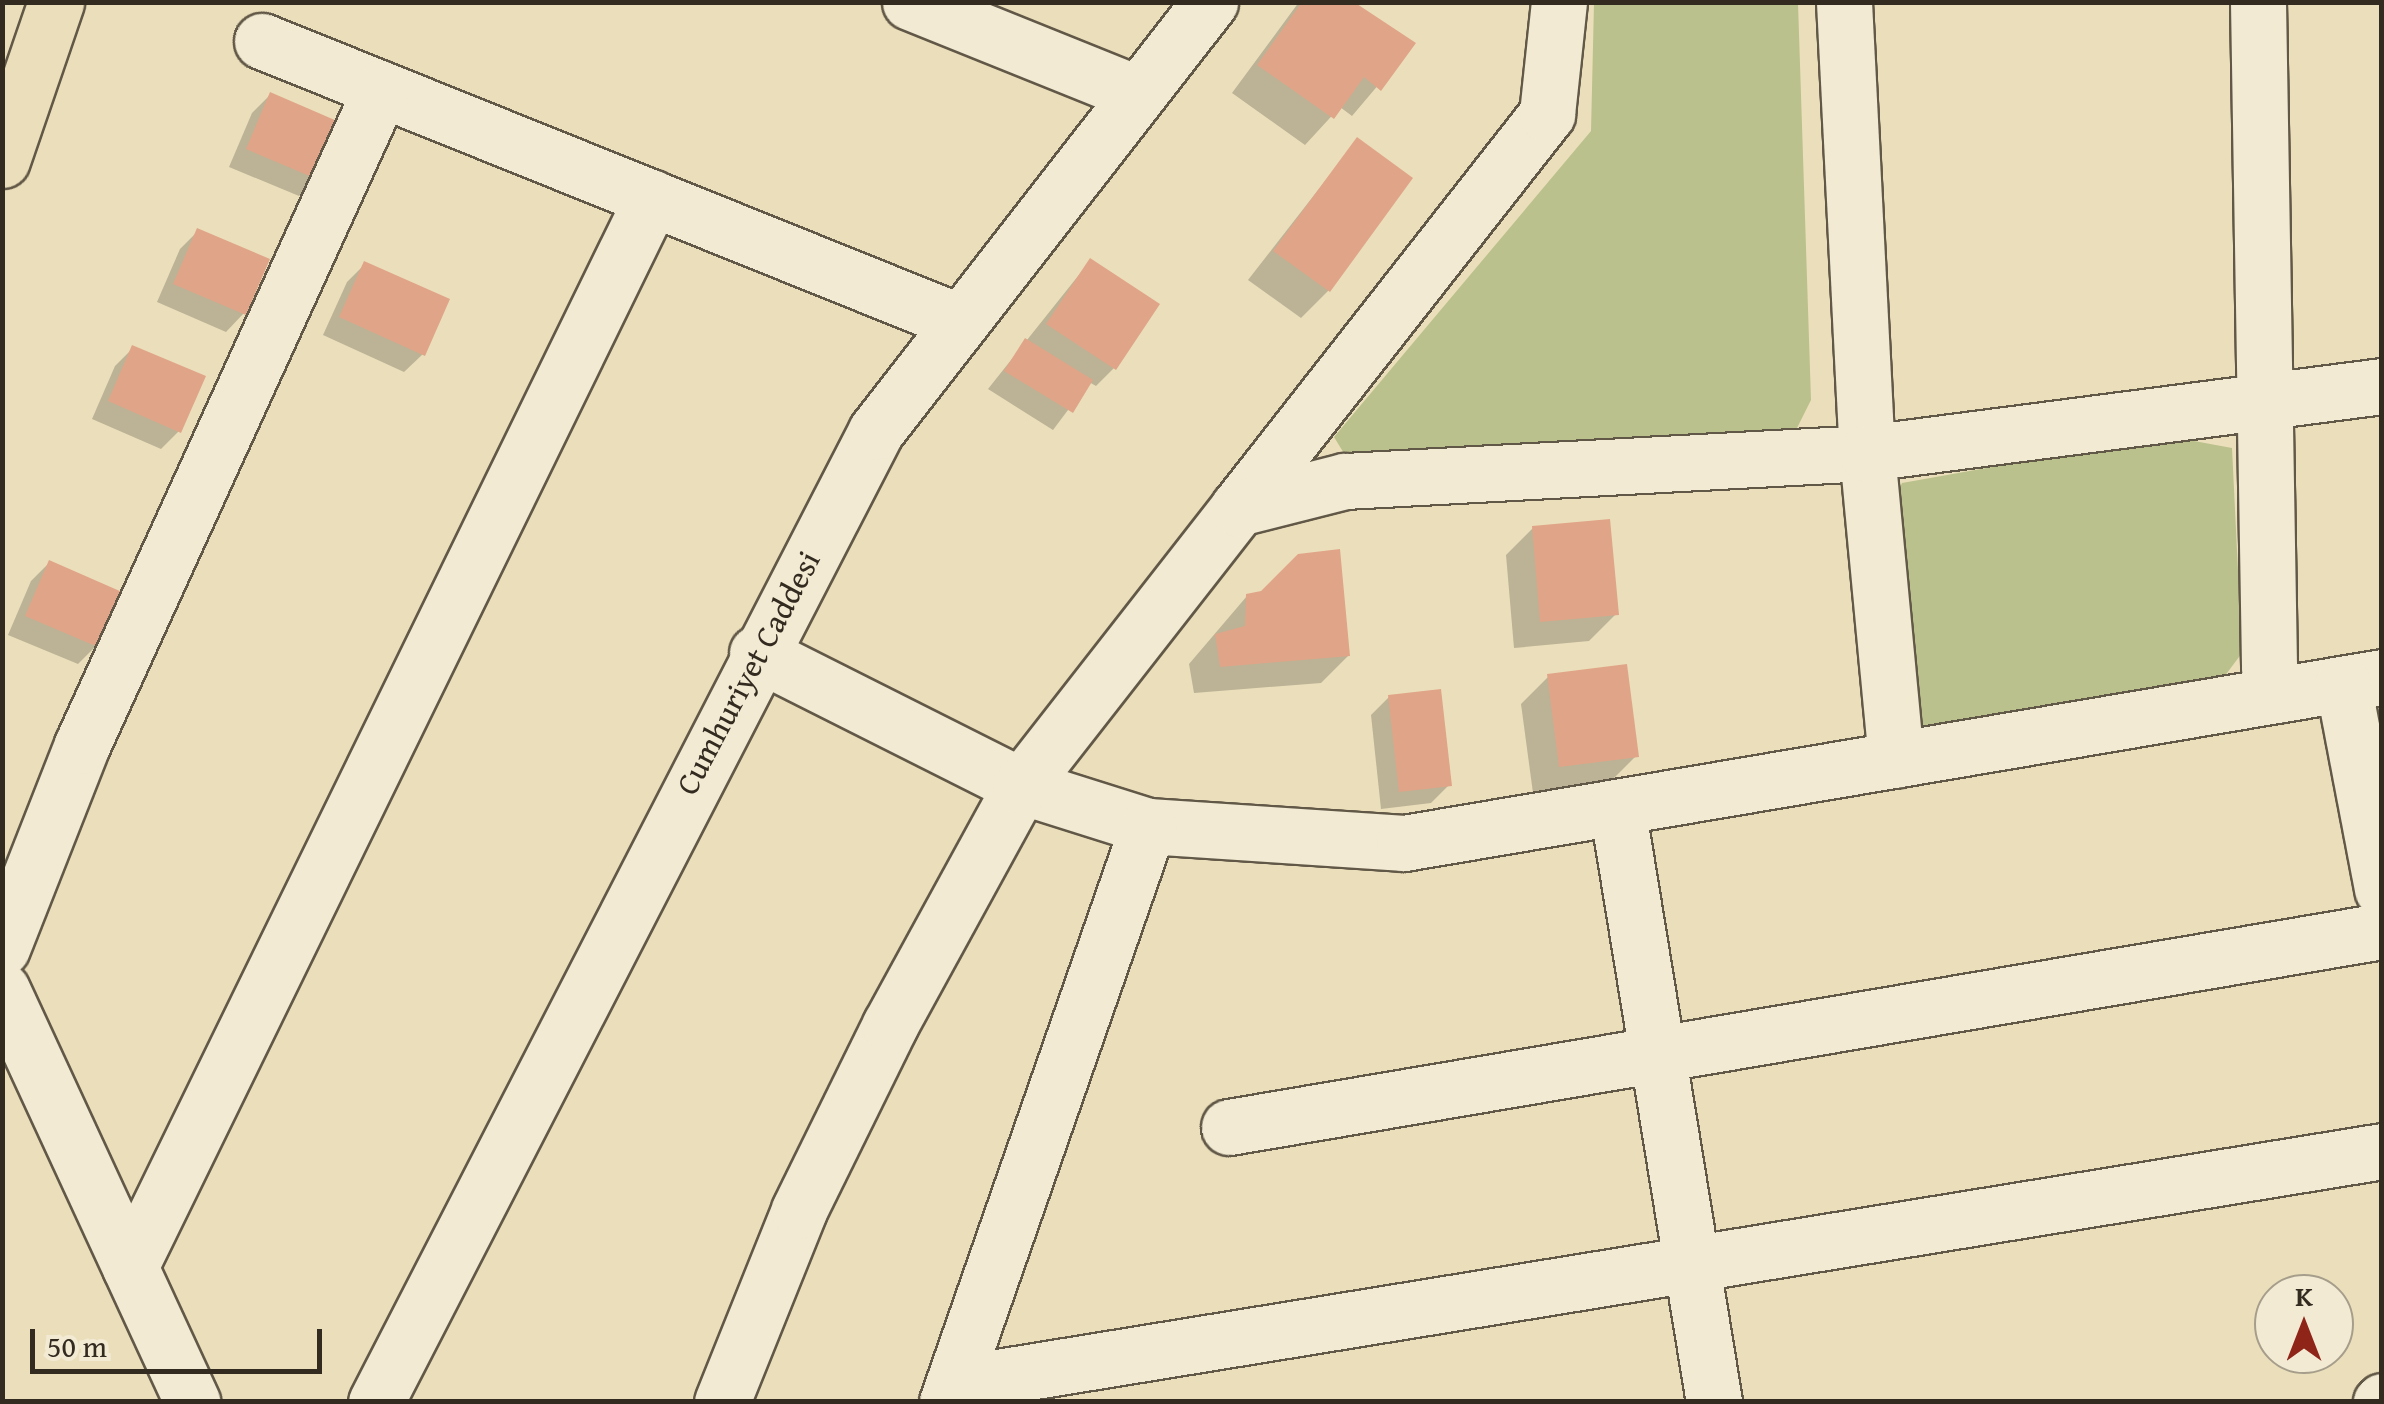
<!DOCTYPE html>
<html>
<head>
<meta charset="utf-8">
<style>
	body { margin:0 }
	#map { position:relative; width:2384px; height:1404px; overflow:hidden; background:#ebdfbb; font-family:"Gentium Book Plus",serif }
	div>[style] { position:absolute }
	.green>* { inset:0; background:#bbc18d }
	.shadow>* { inset:0; background:#0003 }
	.building>* { inset:0; background:#e0a588 }
	.roads { filter:drop-shadow(2px 0 #625847) drop-shadow(-2px 0 #625847) drop-shadow(0 2px #625847) drop-shadow(0 -2px #625847) }
	.minor>* { height:55px; margin:-27.5px; padding:0 27.5px; transform-origin:27.5px; border-radius:27.5px; background:#f2ead3 }
	.highway>* { height:55px; margin:-27.5px; padding:0 27.5px; transform-origin:27.5px; border-radius:27.5px; background:#ebdfbb }
	span { translate:-50% -50%; white-space:nowrap; text-align:center; line-height:1.15; -webkit-text-stroke:8px #f2ead3; paint-order:stroke }
	.street-label { font-size:32px; color:#342b20 }
	.frame { position:absolute; inset:0; border:5px solid #342b20; pointer-events:none }
	.north { position:absolute; left:2254px; top:1274px; width:100px; height:100px; box-sizing:border-box; background:#f2ead3; border:2px solid #a69e8b; border-radius:50%; rotate:0deg; font-size:28px; font-weight:700; line-height:40px; text-align:center; color:#342b20 }
	.north::after { content:''; display:block; margin:auto; width:35px; height:45px; background:#8f2418; clip-path:polygon(50% 0,100% 100%,50% 72%,0 100%) }
	.scale { position:absolute; left:30px; top:1329px; width:292px; height:45px; box-sizing:border-box; border:5px solid #342b20; border-top:0; padding-left:12px; font-size:30px; line-height:35px; white-space:nowrap; color:#342b20; -webkit-text-stroke:8px #f2ead3; paint-order:stroke }
</style>
</head>
<body>
<div id="map">
	<div class="green">
		<i style="clip-path:polygon(1594px 3px,1798px 3px,1811px 400px,1795px 432px,1345px 455px,1334px 437px,1591px 131px)"></i>
		<i style="clip-path:polygon(2167px 436px,2232px 448px,2242px 653px,2224px 677px,1919px 728px,1886px 517px,1902px 483px)"></i>
	</div>
	<div class="shadow">
		<i style="clip-path:polygon(1299px 2px,1350px 2px,1413px 44px,1352px 116px,1340px 107px,1305px 145px,1232px 93px)"></i>
		<i style="clip-path:polygon(270px 95px,317px 178px,299px 196px,229px 167px,252px 113px)"></i>
		<i style="clip-path:polygon(1357px 140px,1328px 291px,1301px 318px,1248px 280px)"></i>
		<i style="clip-path:polygon(198px 231px,244px 313px,226px 332px,157px 302px,180px 249px)"></i>
		<i style="clip-path:polygon(1090px 261px,1114px 368px,1096px 386px,1089px 382px,1053px 430px,988px 389px)"></i>
		<i style="clip-path:polygon(365px 264px,423px 354px,404px 372px,323px 335px,347px 282px)"></i>
		<i style="clip-path:polygon(133px 348px,179px 431px,161px 449px,92px 419px,115px 366px)"></i>
		<i style="clip-path:polygon(1533px 528px,1616px 614px,1589px 641px,1514px 648px,1506px 555px)"></i>
		<i style="clip-path:polygon(49px 563px,96px 646px,78px 664px,8px 635px,31px 581px)"></i>
		<i style="clip-path:polygon(1247px 596px,1348px 656px,1321px 683px,1194px 693px,1189px 664px)"></i>
		<i style="clip-path:polygon(1549px 676px,1636px 756px,1609px 783px,1533px 793px,1521px 704px)"></i>
		<i style="clip-path:polygon(1389px 697px,1449px 785px,1431px 803px,1381px 809px,1371px 715px)"></i>
	</div>
	<div class="building">
		<i style="clip-path:polygon(1302px 2px,1354px 2px,1416px 43px,1381px 91px,1364px 77px,1334px 119px,1257px 65px)"></i>
		<i style="clip-path:polygon(270px 92px,344px 124px,319px 180px,246px 149px)"></i>
		<i style="clip-path:polygon(1357px 137px,1413px 178px,1330px 292px,1273px 251px)"></i>
		<i style="clip-path:polygon(197px 228px,270px 259px,246px 315px,173px 284px)"></i>
		<i style="clip-path:polygon(1090px 258px,1160px 304px,1116px 370px,1046px 324px)"></i>
		<i style="clip-path:polygon(364px 261px,450px 299px,425px 356px,339px 317px)"></i>
		<i style="clip-path:polygon(1025px 338px,1093px 380px,1073px 413px,1004px 371px)"></i>
		<i style="clip-path:polygon(132px 345px,206px 376px,181px 433px,108px 401px)"></i>
		<i style="clip-path:polygon(1610px 519px,1619px 615px,1540px 622px,1532px 526px)"></i>
		<i style="clip-path:polygon(1340px 549px,1350px 656px,1220px 667px,1215px 634px,1245px 626px,1246px 594px,1261px 591px,1298px 554px)"></i>
		<i style="clip-path:polygon(49px 560px,122px 592px,98px 647px,25px 616px)"></i>
		<i style="clip-path:polygon(1627px 664px,1639px 757px,1559px 767px,1547px 674px)"></i>
		<i style="clip-path:polygon(1441px 689px,1452px 786px,1399px 792px,1388px 695px)"></i>
	</div>
	<div class="roads">
		<div class="minor">
			<i style="left:910px;top:2px;width:241px;rotate:21.9deg"></i>
			<i style="left:1844px;top:2px;width:452px;rotate:87.1deg"></i>
			<i style="left:1867px;top:453px;width:308px;rotate:84.6deg"></i>
			<i style="left:2258px;top:2px;width:665px;rotate:89.05deg"></i>
			<i style="left:2269px;top:667px;width:29px;rotate:74deg"></i>
			<i style="left:262px;top:41px;width:752px;rotate:21.93deg"></i>
			<i style="left:1238px;top:508px;width:501px;rotate:-51.89deg"></i>
			<i style="left:1547px;top:114px;width:113px;rotate:-83.9deg"></i>
			<i style="left:757px;top:653px;width:296px;rotate:26.7deg"></i>
			<i style="left:1021px;top:786px;width:133px;rotate:17.5deg"></i>
			<i style="left:1148px;top:826px;width:257px;rotate:3.8deg"></i>
			<i style="left:1404px;top:843px;width:992px;rotate:-9.63deg"></i>
			<i style="left:2343px;top:684px;width:209px;rotate:79.2deg"></i>
			<i style="left:1617px;top:807px;width:603px;rotate:80.74deg"></i>
			<i style="left:2px;top:948px;width:218px;rotate:-68.5deg"></i>
			<i style="left:82px;top:745px;width:721px;rotate:-65.5deg"></i>
			<i style="left:2px;top:990px;width:454px;rotate:65.2deg"></i>
			<i style="left:1229px;top:1127px;width:1170px;rotate:-9.65deg"></i>
			<i style="left:130px;top:1267px;width:1190px;rotate:-63.97deg"></i>
			<i style="left:955px;top:1384px;width:1446px;rotate:-9.27deg"></i>
			<i style="left:376px;top:1402px;width:1092px;rotate:-62.75deg"></i>
			<i style="left:876px;top:431px;width:544px;rotate:-52.1deg"></i>
			<i style="left:722px;top:1402px;width:207px;rotate:-68.1deg"></i>
			<i style="left:799px;top:1210px;width:206px;rotate:-63.8deg"></i>
			<i style="left:890px;top:1025px;width:273px;rotate:-61.3deg"></i>
			<i style="left:1021px;top:786px;width:353px;rotate:-52deg"></i>
			<i style="left:1238px;top:508px;width:110px;rotate:-14.2deg"></i>
			<i style="left:1345px;top:481px;width:523px;rotate:-3.07deg"></i>
			<i style="left:1867px;top:453px;width:519px;rotate:-7.41deg"></i>
			<i style="left:947px;top:1402px;width:610px;rotate:-70.76deg"></i>
			<i style="left:2381px;top:1402px;width:1px;rotate:-45deg"></i>
		</div>
		<div class="highway">
			<i style="left:2px;top:160px;width:167px;rotate:-71.1deg"></i>
		</div>
	</div>
	<div class="street-label">
		<span style="left:748px;top:673px;rotate:-62deg">Cumhuriyet Caddesi</span>
	</div>
	<div class="frame"></div>
	<div class="north">K</div>
	<div class="scale">50 m</div>
</div>
</body>
</html>
